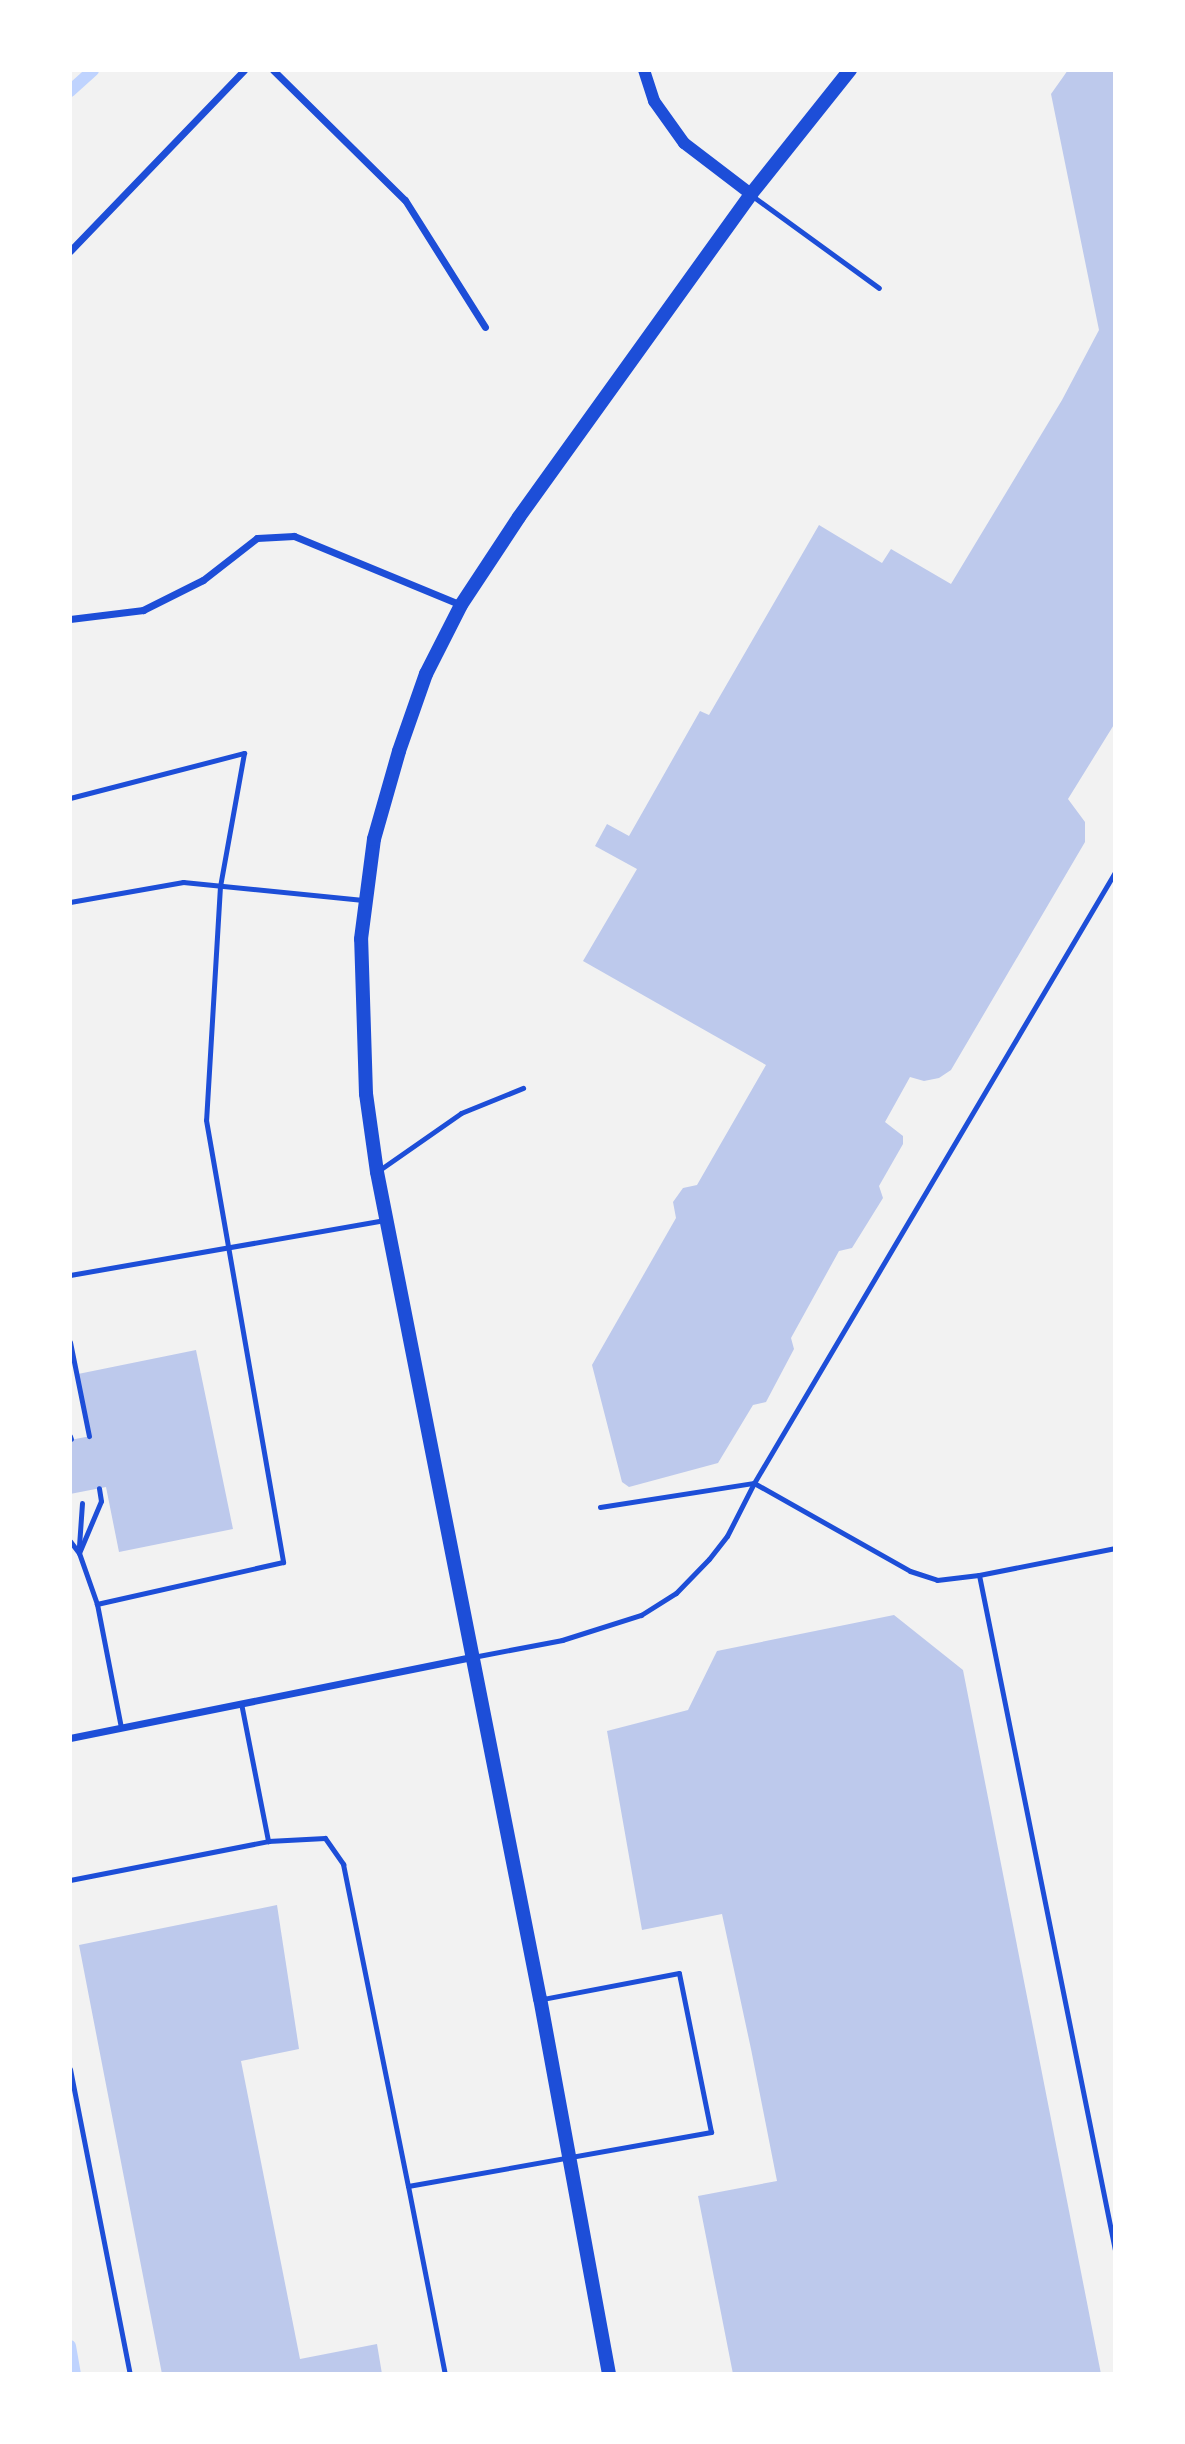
<!DOCTYPE html>
<html>
<head>
<meta charset="utf-8">
<style>
	body { margin:0 }
	#map { position:relative; width:1185px; height:2444px; overflow:hidden; background:#f2f2f2; font-family:Montserrat,sans-serif }
	div>[style] { position:absolute }
	.stream>* { height:12px; margin:-6px; padding:0 6px; transform-origin:6px; border-radius:6px; background:#bfd3fe }
	.building>* { inset:0; background:#bdc9ec }
	.service>* { height:5px; margin:-2.5px; padding:0 2.5px; transform-origin:2.5px; border-radius:2.5px; background:#1d4ed8 }
	.minor>* { height:7px; margin:-3.5px; padding:0 3.5px; transform-origin:3.5px; border-radius:3.5px; background:#1d4ed8 }
	.tertiary>* { height:12px; margin:-6px; padding:0 6px; transform-origin:6px; border-radius:6px; background:#1d4ed8 }
	.secondary>* { height:14px; margin:-7px; padding:0 7px; transform-origin:7px; border-radius:7px; background:#1d4ed8 }
	span { translate:-50% -50%; white-space:nowrap; text-align:center; line-height:1.15; -webkit-text-stroke:5px #fff; paint-order:stroke }
	.frame { position:absolute; inset:0; border:72px solid #fff; pointer-events:none }
</style>
</head>
<body>
<div id="map">
	<div class="stream">
		<i style="left:70px;top:91px;width:31px;rotate:-42deg"></i>
		<i style="left:70px;top:2346px;width:28px;rotate:80deg"></i>
	</div>
	<div class="building">
		<i style="clip-path:polygon(1068px 70px,1115px 70px,1115px 723px,1068px 799px,1085px 822px,1085px 842px,951px 1070px,939px 1078px,924px 1081px,910px 1077px,885px 1122px,903px 1136px,903px 1144px,879px 1186px,883px 1198px,852px 1248px,839px 1251px,791px 1338px,794px 1349px,766px 1402px,753px 1405px,718px 1463px,629px 1487px,622px 1482px,592px 1365px,676px 1218px,673px 1202px,683px 1188px,697px 1185px,766px 1065px,583px 961px,637px 869px,595px 846px,607px 824px,629px 836px,700px 711px,709px 715px,819px 525px,882px 563px,891px 549px,951px 584px,1062px 400px,1099px 330px,1051px 94px)"></i>
		<i style="clip-path:polygon(196px 1350px,233px 1529px,119px 1552px,106px 1487px,70px 1494px,70px 1440px,91px 1436px,78px 1374px)"></i>
		<i style="clip-path:polygon(894px 1615px,963px 1670px,1101px 2374px,733px 2374px,698px 2196px,777px 2181px,751px 2049px,722px 1914px,642px 1930px,607px 1731px,688px 1710px,717px 1651px)"></i>
		<i style="clip-path:polygon(277px 1905px,299px 2049px,241px 2061px,300px 2359px,377px 2344px,382px 2374px,162px 2374px,79px 1945px)"></i>
	</div>
	<div class="service">
		<i style="left:751px;top:195px;width:158px;rotate:36deg"></i>
		<i style="left:70px;top:798px;width:180px;rotate:-14.5deg"></i>
		<i style="left:244px;top:753px;width:135px;rotate:100.2deg"></i>
		<i style="left:220px;top:886px;width:234px;rotate:93.4deg"></i>
		<i style="left:206px;top:1120px;width:449px;rotate:80.1deg"></i>
		<i style="left:283px;top:1562px;width:191px;rotate:167.3deg"></i>
		<i style="left:97px;top:1604px;width:54px;rotate:-109.4deg"></i>
		<i style="left:79px;top:1553px;width:15px;rotate:-127deg"></i>
		<i style="left:70px;top:902px;width:115px;rotate:-10deg"></i>
		<i style="left:183px;top:882px;width:181px;rotate:5.7deg"></i>
		<i style="left:378px;top:1171px;width:101px;rotate:-34.9deg"></i>
		<i style="left:461px;top:1113px;width:67px;rotate:-22deg"></i>
		<i style="left:70px;top:1275px;width:321px;rotate:-9.9deg"></i>
		<i style="left:70px;top:1342px;width:96px;rotate:78.6deg"></i>
		<i style="left:70px;top:1436px;width:3px;rotate:72deg"></i>
		<i style="left:600px;top:1507px;width:156px;rotate:-8.9deg"></i>
		<i style="left:754px;top:1483px;width:179px;rotate:29.4deg"></i>
		<i style="left:910px;top:1571px;width:28px;rotate:18deg"></i>
		<i style="left:937px;top:1580px;width:42px;rotate:-6.8deg"></i>
		<i style="left:979px;top:1575px;width:139px;rotate:-11.2deg"></i>
		<i style="left:79px;top:1546px;width:43px;rotate:-86deg"></i>
		<i style="left:79px;top:1553px;width:56px;rotate:-67.1deg"></i>
		<i style="left:101px;top:1501px;width:13px;rotate:-99deg"></i>
		<i style="left:979px;top:1575px;width:689px;rotate:78.61deg"></i>
		<i style="left:97px;top:1604px;width:125px;rotate:79deg"></i>
		<i style="left:473px;top:1657px;width:91px;rotate:-10.8deg"></i>
		<i style="left:562px;top:1640px;width:83px;rotate:-17.6deg"></i>
		<i style="left:641px;top:1615px;width:41px;rotate:-32.2deg"></i>
		<i style="left:676px;top:1593px;width:47px;rotate:-45.9deg"></i>
		<i style="left:709px;top:1559px;width:29px;rotate:-52deg"></i>
		<i style="left:727px;top:1536px;width:59px;rotate:-63deg"></i>
		<i style="left:754px;top:1483px;width:710px;rotate:-59.42deg"></i>
		<i style="left:241px;top:1703px;width:141px;rotate:78.9deg"></i>
		<i style="left:268px;top:1841px;width:57px;rotate:-3deg"></i>
		<i style="left:325px;top:1838px;width:32px;rotate:55deg"></i>
		<i style="left:343px;top:1864px;width:328px;rotate:78.6deg"></i>
		<i style="left:408px;top:2186px;width:308px;rotate:-10.1deg"></i>
		<i style="left:711px;top:2132px;width:162px;rotate:-101.4deg"></i>
		<i style="left:679px;top:1973px;width:138px;rotate:169.2deg"></i>
		<i style="left:70px;top:1880px;width:202px;rotate:-11.1deg"></i>
		<i style="left:70px;top:2069px;width:311px;rotate:78.9deg"></i>
		<i style="left:408px;top:2186px;width:192px;rotate:78.9deg"></i>
	</div>
	<div class="minor">
		<i style="left:273px;top:70px;width:185px;rotate:44.6deg"></i>
		<i style="left:405px;top:200px;width:150px;rotate:57.8deg"></i>
		<i style="left:70px;top:251px;width:251px;rotate:-46.1deg"></i>
		<i style="left:70px;top:619px;width:74px;rotate:-7deg"></i>
		<i style="left:143px;top:610px;width:67px;rotate:-26.6deg"></i>
		<i style="left:203px;top:580px;width:68px;rotate:-37.9deg"></i>
		<i style="left:257px;top:538px;width:37px;rotate:-3deg"></i>
		<i style="left:294px;top:536px;width:181px;rotate:22.4deg"></i>
		<i style="left:70px;top:1738px;width:411px;rotate:-11.4deg"></i>
	</div>
	<div class="tertiary">
		<i style="left:644px;top:70px;width:33px;rotate:72deg"></i>
		<i style="left:654px;top:101px;width:52px;rotate:54.5deg"></i>
		<i style="left:684px;top:143px;width:84px;rotate:37.3deg"></i>
	</div>
	<div class="secondary">
		<i style="left:609px;top:2374px;width:381px;rotate:-100.4deg"></i>
		<i style="left:540px;top:1999px;width:843px;rotate:-101.15deg"></i>
		<i style="left:377px;top:1172px;width:79px;rotate:-98deg"></i>
		<i style="left:366px;top:1094px;width:155px;rotate:-91.8deg"></i>
		<i style="left:361px;top:939px;width:101px;rotate:-82.6deg"></i>
		<i style="left:374px;top:839px;width:91px;rotate:-74.1deg"></i>
		<i style="left:399px;top:751px;width:82px;rotate:-70.7deg"></i>
		<i style="left:426px;top:674px;width:77px;rotate:-63.1deg"></i>
		<i style="left:461px;top:605px;width:105px;rotate:-56.6deg"></i>
		<i style="left:519px;top:517px;width:398px;rotate:-54.3deg"></i>
		<i style="left:751px;top:194px;width:159px;rotate:-51.4deg"></i>
	</div>
	<div class="frame"></div>
</div>
</body>
</html>
